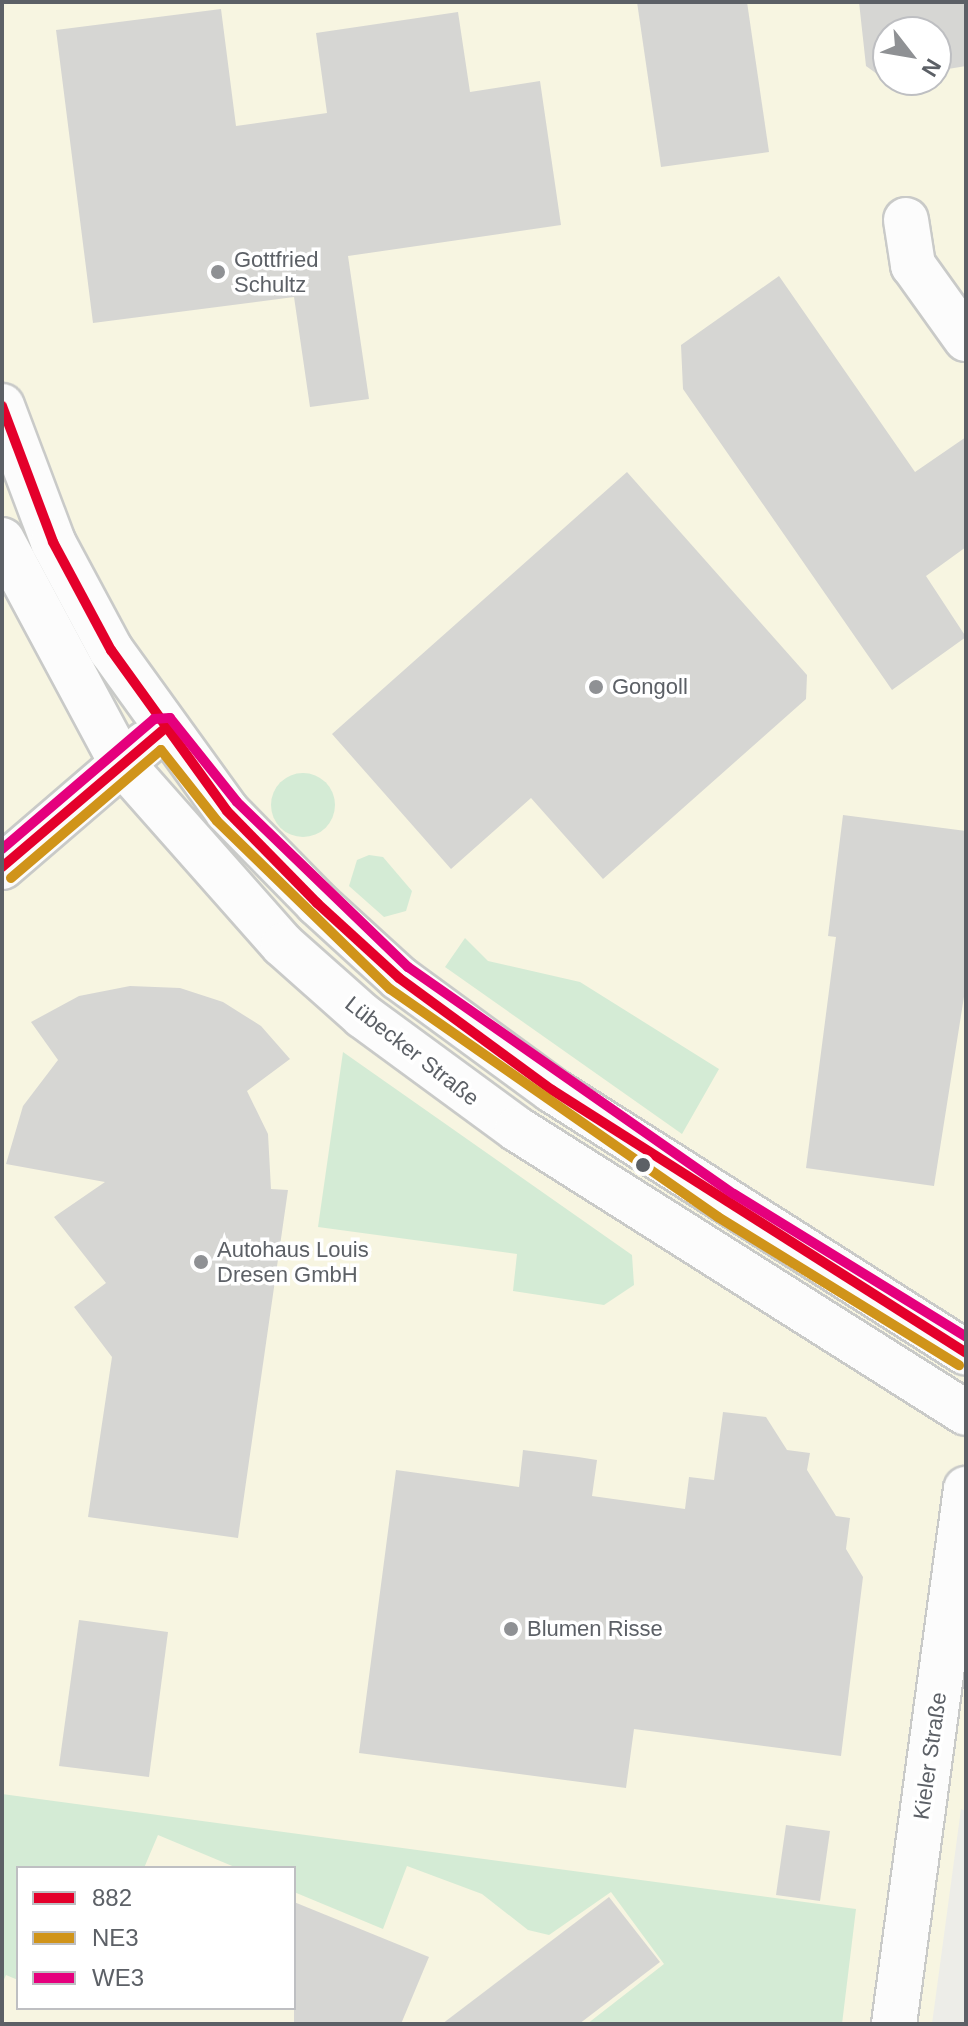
<!DOCTYPE html>
<html>
<head>
<meta charset="utf-8">
<style>
	body { margin:0 }
	#map { position:relative; width:968px; height:2026px; overflow:hidden; background:#edede8; font-family:Helvetica,sans-serif }
	div>[style] { position:absolute }
	.commercial>* { inset:0; background:#f7f5e1 }
	.green>* { inset:0; background:#d4ebd5 }
	.round { border-radius:50% }
	.building>* { inset:0; background:#d6d6d3 }
	.roads { filter:drop-shadow(2px 0 #c9cac8) drop-shadow(-2px 0 #c9cac8) drop-shadow(0 2px #c9cac8) drop-shadow(0 -2px #c9cac8) }
	.minor>* { height:44px; margin:-22px; padding:0 22px; transform-origin:22px; border-radius:22px; background:#fcfcfc }
	.bus-1>* { height:10px; margin:-5px; padding:0 5px; transform-origin:5px; border-radius:5px; background:#e4002b }
	.bus-2>* { height:10px; margin:-5px; padding:0 5px; transform-origin:5px; border-radius:5px; background:#d0941a }
	.bus-3>* { height:10px; margin:-5px; padding:0 5px; transform-origin:5px; border-radius:5px; background:#e5007d }
	.dots>* { width:22px; height:22px; translate:-50% -50%; box-sizing:border-box; border:4px solid #fff; border-radius:50% }
	span { translate:-50% -50%; white-space:nowrap; text-align:center; line-height:1.15; -webkit-text-stroke:7px #fff; paint-order:stroke }
	.poi-label { font-size:22px; color:#5c6066 }
	.left { translate:0 -50%; text-align:left }
	.street-label { font-size:22px; color:#5c6066 }
	.frame { position:absolute; inset:0; border:4px solid #5c6066; pointer-events:none }
	.legend { position:absolute; left:16px; top:1866px; width:280px; height:144px; box-sizing:border-box; background:#fff; border:2px solid #bebfc2; margin:0; padding:10px 14px; list-style:none; font-size:24px; color:#5c6066 }
	.legend li { display:flex; align-items:center; gap:16px; height:40px }
	.legend b { width:40px; border:2px solid #bebfc2 }
	.north { position:absolute; left:872px; top:16px; width:80px; height:80px; box-sizing:border-box; background:#fff; border:2px solid #bebfc2; border-radius:50%; rotate:121deg; font-size:22px; font-weight:700; line-height:32px; text-align:center; color:#5c6066 }
	.north::after { content:''; display:block; margin:auto; width:28px; height:36px; background:#8f9194; clip-path:polygon(50% 0,100% 100%,50% 72%,0 100%) }
</style>
</head>
<body>
<div id="map">
	<div class="commercial">
		<i style="clip-path:polygon(evenodd,2px 2px,966px 2px,966px 1811px,961px 1809px,932px 2024px,2px 2024px,2px 2px,888px 32px,936px 32px,936px 80px,888px 80px,888px 32px,2px 2px,18px 1868px,294px 1868px,294px 2008px,18px 2008px,18px 1868px)"></i>
	</div>
	<div class="green">
		<i class="round" style="left:271px;top:773px;width:64px;height:64px"></i>
		<i style="clip-path:polygon(369px 855px,383px 857px,412px 891px,406px 911px,384px 917px,349px 886px,357px 860px)"></i>
		<i style="clip-path:polygon(465px 938px,488px 961px,580px 982px,719px 1069px,682px 1134px,445px 967px)"></i>
		<i style="clip-path:polygon(343px 1052px,632px 1255px,634px 1285px,604px 1305px,513px 1291px,517px 1254px,318px 1227px)"></i>
		<i style="clip-path:polygon(2px 1794px,856px 1909px,842px 2024px,587px 2024px,664px 1964px,611px 1892px,549px 1935px,528px 1930px,482px 1894px,407px 1866px,383px 1929px,294px 1892px,294px 1868px,237px 1868px,158px 1835px,144px 1868px,18px 1868px,18px 1980px,6px 1975px,2px 1984px)"></i>
	</div>
	<div class="building">
		<i style="clip-path:polygon(637px 2px,747px 2px,769px 152px,661px 167px)"></i>
		<i style="clip-path:polygon(859px 2px,966px 2px,966px 66px,936px 71px,936px 32px,888px 32px,884px 79px,866px 66px)"></i>
		<i style="clip-path:polygon(221px 9px,236px 126px,327px 113px,316px 33px,458px 12px,470px 92px,540px 81px,561px 225px,348px 256px,369px 399px,310px 407px,294px 297px,93px 323px,56px 30px)"></i>
		<i style="clip-path:polygon(779px 276px,915px 472px,966px 437px,966px 547px,926px 576px,966px 637px,892px 690px,683px 389px,681px 345px)"></i>
		<i style="clip-path:polygon(627px 472px,807px 675px,806px 699px,603px 879px,531px 798px,451px 869px,332px 734px)"></i>
		<i style="clip-path:polygon(843px 815px,966px 831px,966px 984px,934px 1186px,806px 1168px,836px 937px,828px 936px)"></i>
		<i style="clip-path:polygon(130px 986px,180px 988px,223px 1002px,261px 1026px,290px 1059px,247px 1091px,268px 1134px,271px 1189px,288px 1190px,238px 1538px,88px 1517px,112px 1357px,74px 1307px,106px 1283px,54px 1217px,105px 1182px,6px 1164px,23px 1106px,58px 1060px,31px 1022px,79px 996px)"></i>
		<i style="clip-path:polygon(723px 1412px,766px 1417px,787px 1450px,810px 1453px,807px 1470px,836px 1516px,850px 1518px,846px 1549px,863px 1577px,841px 1756px,634px 1729px,626px 1788px,359px 1753px,396px 1470px,519px 1487px,523px 1450px,578px 1457px,597px 1460px,592px 1496px,685px 1509px,689px 1477px,714px 1480px)"></i>
		<i style="clip-path:polygon(79px 1620px,168px 1632px,149px 1777px,59px 1766px)"></i>
		<i style="clip-path:polygon(786px 1825px,830px 1831px,820px 1901px,776px 1895px)"></i>
		<i style="clip-path:polygon(609px 1897px,660px 1962px,579px 2024px,442px 2024px)"></i>
		<i style="clip-path:polygon(294px 1902px,429px 1957px,401px 2024px,294px 2024px)"></i>
	</div>
	<div class="roads">
		<div class="minor">
			<i style="left:906px;top:220px;width:46px;rotate:81.2deg"></i>
			<i style="left:913px;top:265px;width:91px;rotate:54.4deg"></i>
			<i style="left:2px;top:406px;width:145px;rotate:69.4deg"></i>
			<i style="left:53px;top:542px;width:123px;rotate:61.8deg"></i>
			<i style="left:111px;top:650px;width:198px;rotate:54.2deg"></i>
			<i style="left:227px;top:811px;width:129px;rotate:45.6deg"></i>
			<i style="left:317px;top:903px;width:111px;rotate:42.4deg"></i>
			<i style="left:399px;top:978px;width:190px;rotate:36.2deg"></i>
			<i style="left:552px;top:1090px;width:490px;rotate:32.4deg"></i>
			<i style="left:2px;top:540px;width:252px;rotate:61.8deg"></i>
			<i style="left:121px;top:762px;width:244px;rotate:48.5deg"></i>
			<i style="left:283px;top:945px;width:107px;rotate:41.6deg"></i>
			<i style="left:363px;top:1016px;width:191px;rotate:36.3deg"></i>
			<i style="left:517px;top:1129px;width:531px;rotate:32.31deg"></i>
			<i style="left:2px;top:867px;width:189px;rotate:-40.7deg"></i>
			<i style="left:894px;top:2024px;width:540px;rotate:-82.34deg"></i>
		</div>
	</div>
	<div class="bus-1">
		<i style="left:2px;top:406px;width:145px;rotate:69.4deg"></i>
		<i style="left:53px;top:542px;width:123px;rotate:61.8deg"></i>
		<i style="left:111px;top:650px;width:198px;rotate:54.2deg"></i>
		<i style="left:227px;top:811px;width:129px;rotate:45.6deg"></i>
		<i style="left:317px;top:903px;width:111px;rotate:42.4deg"></i>
		<i style="left:399px;top:978px;width:190px;rotate:36.2deg"></i>
		<i style="left:552px;top:1090px;width:490px;rotate:32.4deg"></i>
		<i style="left:2px;top:867px;width:211px;rotate:-40.4deg"></i>
	</div>
	<div class="bus-2">
		<i style="left:11px;top:878px;width:197px;rotate:-40.5deg"></i>
		<i style="left:161px;top:750px;width:90px;rotate:51.7deg"></i>
		<i style="left:217px;top:821px;width:241px;rotate:44.2deg"></i>
		<i style="left:390px;top:989px;width:399px;rotate:34.8deg"></i>
		<i style="left:718px;top:1217px;width:283px;rotate:31.6deg"></i>
	</div>
	<div class="bus-3">
		<i style="left:2px;top:849px;width:200px;rotate:-40.5deg"></i>
		<i style="left:154px;top:719px;width:16px;rotate:-4deg"></i>
		<i style="left:170px;top:718px;width:107px;rotate:51.4deg"></i>
		<i style="left:237px;top:802px;width:238px;rotate:44deg"></i>
		<i style="left:408px;top:967px;width:397px;rotate:34.9deg"></i>
		<i style="left:734px;top:1194px;width:273px;rotate:31.6deg"></i>
	</div>
	<div class="dots">
		<i style="left:218px;top:272px;background:#8f9194"></i>
		<i style="left:596px;top:687px;background:#8f9194"></i>
		<i style="left:643px;top:1165px;background:#5c6066"></i>
		<i style="left:201px;top:1262px;background:#8f9194"></i>
		<i style="left:511px;top:1629px;background:#8f9194"></i>
	</div>
	<div class="poi-label">
		<span class="left" style="left:234px;top:272px">Gottfried<br>Schultz</span>
		<span class="left" style="left:612px;top:687px">Gongoll</span>
		<span class="left" style="left:217px;top:1262px">Autohaus Louis<br>Dresen GmbH</span>
		<span class="left" style="left:527px;top:1629px">Blumen Risse</span>
	</div>
	<div class="street-label">
		<span style="left:412px;top:1051px;rotate:38deg">Lübecker Straße</span>
		<span style="left:930px;top:1756px;rotate:-82deg">Kieler Straße</span>
	</div>
	<div class="frame"></div>
	<ul class="legend">
	<li><b style="height:10px;background:#e4002b"></b>882</li>
	<li><b style="height:10px;background:#d0941a"></b>NE3</li>
	<li><b style="height:10px;background:#e5007d"></b>WE3</li>
	</ul>
	<div class="north">N</div>
</div>
</body>
</html>
